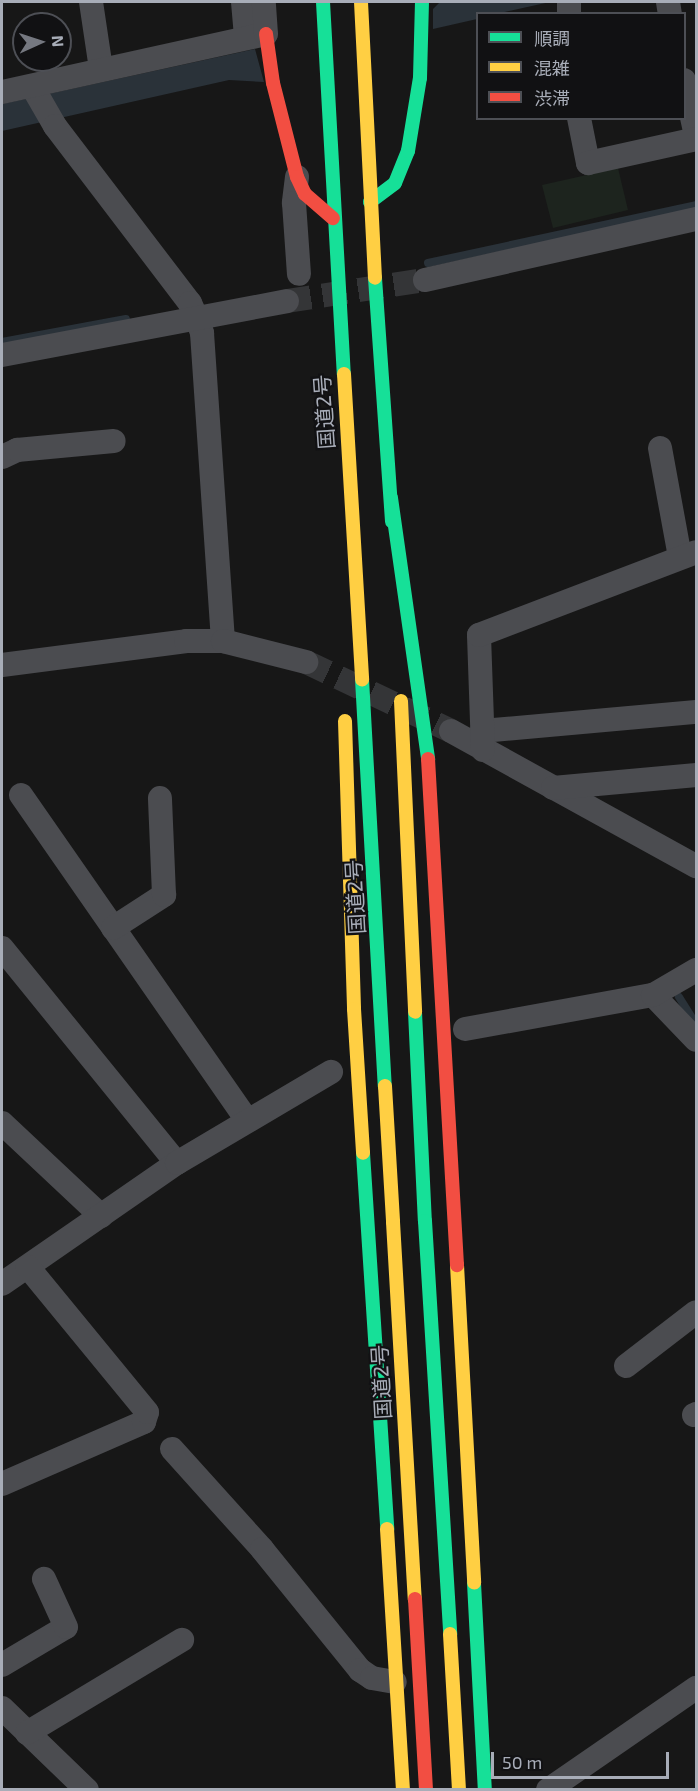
<!DOCTYPE html>
<html>
<head>
<meta charset="utf-8">
<style>
	body { margin:0 }
	#map { position:relative; width:698px; height:1791px; overflow:hidden; background:#171717; font-family:"Exo 2","Noto Sans JP",sans-serif }
	div>[style] { position:absolute }
	.green>* { inset:0; background:#1d241e }
	.water>* { inset:0; background:#2a3239 }
	.stream>* { height:8px; margin:-4px; padding:0 4px; transform-origin:4px; border-radius:4px; background:#2a3239 }
	.street-tunnel>* { height:24px; margin-top:-12px; transform-origin:0; background:repeating-linear-gradient(90deg,#343537 0 24px,transparent 0 36px) }
	.street>* { height:24px; margin:-12px; padding:0 12px; transform-origin:12px; border-radius:12px; background:#4b4c50 }
	.fast>* { height:14px; margin:-7px; padding:0 7px; transform-origin:7px; border-radius:7px; background:#16e098 }
	.slow>* { height:14px; margin:-7px; padding:0 7px; transform-origin:7px; border-radius:7px; background:#ffcf43 }
	.jam>* { height:14px; margin:-7px; padding:0 7px; transform-origin:7px; border-radius:7px; background:#f24e42 }
	.fast-bridge>* { height:14px; margin:-7px; padding:0 7px; transform-origin:7px; border-radius:7px; background:#16e098 }
	.slow-bridge>* { height:14px; margin:-7px; padding:0 7px; transform-origin:7px; border-radius:7px; background:#ffcf43 }
	.jam-bridge>* { height:14px; margin:-7px; padding:0 7px; transform-origin:7px; border-radius:7px; background:#f24e42 }
	span { translate:-50% -50%; white-space:nowrap; text-align:center; line-height:1.15; -webkit-text-stroke:4.5px #111113; paint-order:stroke }
	.street-label { font-size:21px; color:#a8adb8 }
	.frame { position:absolute; inset:0; border:3px solid #a8adb8; pointer-events:none }
	.legend { position:absolute; left:476px; top:12px; width:210px; height:108px; box-sizing:border-box; background:#111113; border:2px solid #4d4f55; margin:0; padding:8px 10px; list-style:none; font-size:18px; color:#a8adb8 }
	.legend li { display:flex; align-items:center; gap:12px; height:30px }
	.legend b { width:30px; border:2px solid #4d4f55 }
	.north { position:absolute; left:12px; top:12px; width:60px; height:60px; box-sizing:border-box; background:#111113; border:2px solid #4d4f55; border-radius:50%; rotate:87deg; font-size:16px; font-weight:700; line-height:24px; text-align:center; color:#a8adb8 }
	.north::after { content:''; display:block; margin:auto; width:21px; height:27px; background:#757880; clip-path:polygon(50% 0,100% 100%,50% 72%,0 100%) }
	.scale { position:absolute; left:491px; top:1752px; width:178px; height:27px; box-sizing:border-box; border:3px solid #a8adb8; border-top:0; padding-left:8px; font-size:18px; line-height:21px; white-space:nowrap; color:#a8adb8; -webkit-text-stroke:4px #111113; paint-order:stroke }
</style>
</head>
<body>
<div id="map">
	<div class="green">
		<i style="clip-path:polygon(618px 168px,628px 210px,553px 228px,542px 185px)"></i>
	</div>
	<div class="water">
		<i style="clip-path:polygon(440px 2px,550px 2px,500px 13px,478px 14px,477px 19px,433px 29px,433px 9px)"></i>
		<i style="clip-path:polygon(255px 49px,264px 82px,229px 80px,2px 131px,2px 104px)"></i>
	</div>
	<div class="stream">
		<i style="left:428px;top:263px;width:274px;rotate:-12.2deg"></i>
		<i style="left:2px;top:342px;width:126px;rotate:-10.5deg"></i>
		<i style="left:679px;top:997px;width:32px;rotate:58deg"></i>
	</div>
	<div class="street-tunnel">
		<i style="left:287px;top:301px;width:140px;rotate:-8.7deg"></i>
		<i style="left:306px;top:662px;width:161px;rotate:25.4deg"></i>
	</div>
	<div class="street">
		<i style="left:91px;top:2px;width:68px;rotate:81.5deg"></i>
		<i style="left:243px;top:2px;width:35px;rotate:85deg"></i>
		<i style="left:668px;top:2px;width:12px;rotate:81deg"></i>
		<i style="left:569px;top:14px;width:12px;rotate:-90deg"></i>
		<i style="left:684px;top:80px;width:57px;rotate:77.9deg"></i>
		<i style="left:32px;top:86px;width:46px;rotate:60.1deg"></i>
		<i style="left:55px;top:126px;width:223px;rotate:52.7deg"></i>
		<i style="left:190px;top:303px;width:17px;rotate:66deg"></i>
		<i style="left:197px;top:319px;width:15px;rotate:70deg"></i>
		<i style="left:202px;top:333px;width:309px;rotate:86.1deg"></i>
		<i style="left:2px;top:92px;width:270px;rotate:-12.4deg"></i>
		<i style="left:266px;top:34px;width:32px;rotate:-94deg"></i>
		<i style="left:579px;top:118px;width:46px;rotate:78.7deg"></i>
		<i style="left:588px;top:163px;width:111px;rotate:-12.5deg"></i>
		<i style="left:297px;top:177px;width:26px;rotate:97deg"></i>
		<i style="left:294px;top:203px;width:71px;rotate:86deg"></i>
		<i style="left:425px;top:280px;width:278px;rotate:-12.7deg"></i>
		<i style="left:2px;top:355px;width:290px;rotate:-10.7deg"></i>
		<i style="left:660px;top:448px;width:111px;rotate:79.6deg"></i>
		<i style="left:2px;top:457px;width:17px;rotate:-25deg"></i>
		<i style="left:17px;top:450px;width:97px;rotate:-5.3deg"></i>
		<i style="left:2px;top:665px;width:186px;rotate:-7.4deg"></i>
		<i style="left:186px;top:641px;width:37px"></i>
		<i style="left:223px;top:641px;width:86px;rotate:14.2deg"></i>
		<i style="left:451px;top:731px;width:280px;rotate:28.9deg"></i>
		<i style="left:482px;top:731px;width:215px;rotate:-5.1deg"></i>
		<i style="left:483px;top:750px;width:115px;rotate:-92deg"></i>
		<i style="left:479px;top:635px;width:232px;rotate:-20.9deg"></i>
		<i style="left:553px;top:788px;width:144px;rotate:-5.2deg"></i>
		<i style="left:21px;top:795px;width:396px;rotate:55.2deg"></i>
		<i style="left:113px;top:928px;width:61px;rotate:-32.9deg"></i>
		<i style="left:164px;top:895px;width:97px;rotate:-92.4deg"></i>
		<i style="left:2px;top:948px;width:277px;rotate:50.9deg"></i>
		<i style="left:653px;top:995px;width:62px;rotate:46.3deg"></i>
		<i style="left:465px;top:1029px;width:191px;rotate:-10.3deg"></i>
		<i style="left:653px;top:995px;width:50px;rotate:-30.2deg"></i>
		<i style="left:2px;top:1123px;width:136px;rotate:43.2deg"></i>
		<i style="left:2px;top:1284px;width:213px;rotate:-34.7deg"></i>
		<i style="left:177px;top:1163px;width:179px;rotate:-30.6deg"></i>
		<i style="left:626px;top:1366px;width:88px;rotate:-37.6deg"></i>
		<i style="left:694px;top:1415px;width:2px;rotate:-27deg"></i>
		<i style="left:172px;top:1449px;width:135px;rotate:48deg"></i>
		<i style="left:262px;top:1549px;width:156px;rotate:51deg"></i>
		<i style="left:360px;top:1670px;width:14px;rotate:34deg"></i>
		<i style="left:372px;top:1678px;width:23px;rotate:10deg"></i>
		<i style="left:2px;top:1484px;width:155px;rotate:-23.6deg"></i>
		<i style="left:144px;top:1422px;width:10px;rotate:-73deg"></i>
		<i style="left:147px;top:1412px;width:188px;rotate:-129.4deg"></i>
		<i style="left:2px;top:1665px;width:74px;rotate:-30.7deg"></i>
		<i style="left:66px;top:1627px;width:53px;rotate:-114.6deg"></i>
		<i style="left:2px;top:1708px;width:118px;rotate:44deg"></i>
		<i style="left:27px;top:1733px;width:181px;rotate:-31deg"></i>
		<i style="left:548px;top:1790px;width:180px;rotate:-34.6deg"></i>
	</div>
	<div class="fast">
		<i style="left:323px;top:2px;width:373px;rotate:86.8deg"></i>
		<i style="left:370px;top:202px;width:31px;rotate:-37deg"></i>
		<i style="left:395px;top:183px;width:35px;rotate:-68deg"></i>
		<i style="left:408px;top:151px;width:74px;rotate:-80.7deg"></i>
		<i style="left:420px;top:78px;width:76px;rotate:-88.5deg"></i>
		<i style="left:375px;top:278px;width:244px;rotate:86deg"></i>
		<i style="left:391px;top:498px;width:264px;rotate:81.9deg"></i>
		<i style="left:362px;top:679px;width:408px;rotate:86.8deg"></i>
		<i style="left:415px;top:1012px;width:209px;rotate:87.3deg"></i>
		<i style="left:363px;top:1153px;width:377px;rotate:86.3deg"></i>
		<i style="left:474px;top:1583px;width:207px;rotate:87deg"></i>
	</div>
	<div class="slow">
		<i style="left:361px;top:2px;width:276px;rotate:87.1deg"></i>
		<i style="left:344px;top:374px;width:306px;rotate:86.6deg"></i>
		<i style="left:401px;top:701px;width:311px;rotate:87.4deg"></i>
		<i style="left:345px;top:721px;width:288px;rotate:88.2deg"></i>
		<i style="left:354px;top:1009px;width:144px;rotate:86.4deg"></i>
		<i style="left:385px;top:1086px;width:136px;rotate:86.6deg"></i>
		<i style="left:457px;top:1265px;width:318px;rotate:86.9deg"></i>
		<i style="left:387px;top:1529px;width:261px;rotate:86.5deg"></i>
	</div>
	<div class="jam">
		<i style="left:266px;top:34px;width:49px;rotate:81.9deg"></i>
		<i style="left:273px;top:83px;width:97px;rotate:75.7deg"></i>
		<i style="left:297px;top:177px;width:19px;rotate:65deg"></i>
		<i style="left:305px;top:194px;width:37px;rotate:41deg"></i>
		<i style="left:428px;top:759px;width:507px;rotate:86.72deg"></i>
	</div>
	<div class="fast-bridge">
		<i style="left:425px;top:1221px;width:414px;rotate:86.5deg"></i>
	</div>
	<div class="slow-bridge">
		<i style="left:393px;top:1222px;width:378px;rotate:86.7deg"></i>
		<i style="left:450px;top:1634px;width:156px;rotate:86.7deg"></i>
	</div>
	<div class="jam-bridge">
		<i style="left:415px;top:1599px;width:191px;rotate:86.7deg"></i>
	</div>
	<div class="street-label">
		<span style="left:324px;top:412px;rotate:-94deg">国道2号</span>
		<span style="left:355px;top:897px;rotate:-93deg">国道2号</span>
		<span style="left:381px;top:1382px;rotate:-93deg">国道2号</span>
	</div>
	<div class="frame"></div>
	<ul class="legend">
	<li><b style="height:8px;background:#16e098"></b>順調</li>
	<li><b style="height:8px;background:#ffcf43"></b>混雑</li>
	<li><b style="height:8px;background:#f24e42"></b>渋滞</li>
	</ul>
	<div class="north">N</div>
	<div class="scale">50 m</div>
</div>
</body>
</html>
